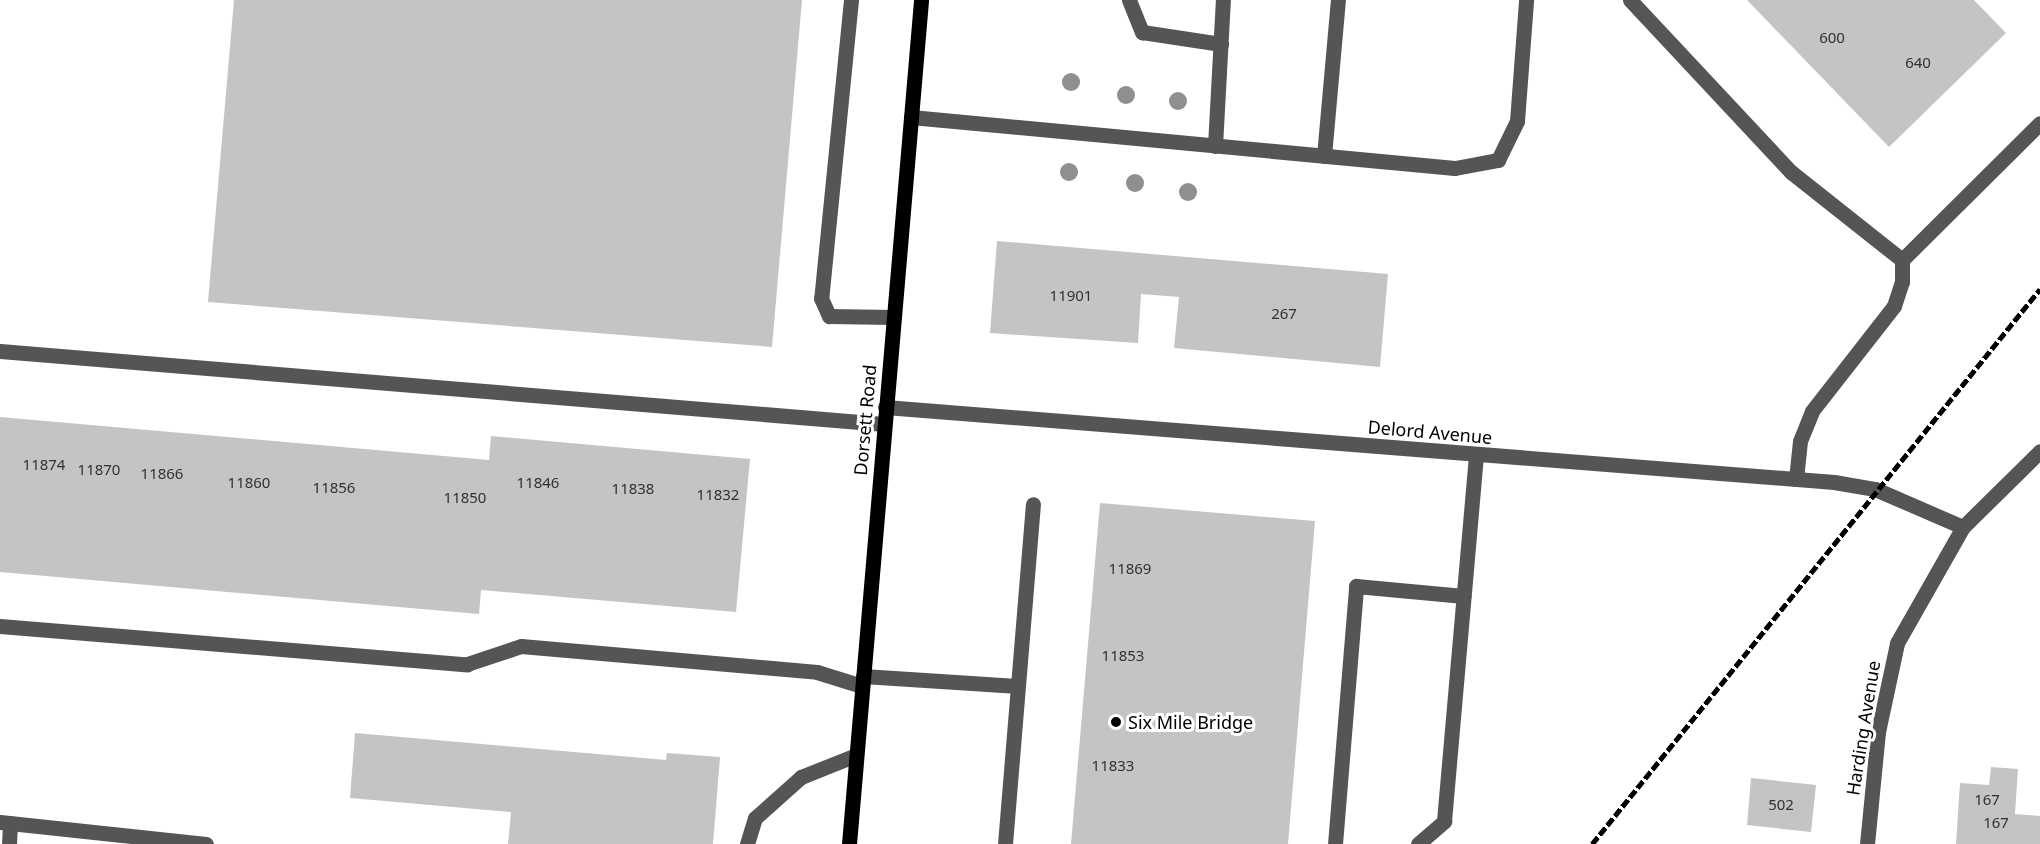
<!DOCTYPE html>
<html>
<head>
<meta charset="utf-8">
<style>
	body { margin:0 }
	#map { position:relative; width:2040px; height:844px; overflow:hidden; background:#fff; font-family:"Noto Sans",sans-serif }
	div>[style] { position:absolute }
	.building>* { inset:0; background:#c4c4c4 }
	.minor>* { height:15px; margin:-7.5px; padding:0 7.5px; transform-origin:7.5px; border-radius:7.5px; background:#555 }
	.major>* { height:15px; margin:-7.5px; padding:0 7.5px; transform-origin:7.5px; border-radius:7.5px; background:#000 }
	.rail>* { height:4.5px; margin-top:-2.25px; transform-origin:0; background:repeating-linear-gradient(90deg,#000 0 9px,transparent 0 12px) }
	.trees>* { width:18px; height:18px; margin:-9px; border-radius:50%; background:#8f8f8f }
	.dots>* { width:16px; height:16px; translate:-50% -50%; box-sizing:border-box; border:3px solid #fff; border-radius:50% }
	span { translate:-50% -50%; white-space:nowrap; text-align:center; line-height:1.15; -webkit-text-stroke:6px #fff; paint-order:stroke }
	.number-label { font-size:15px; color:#313131 }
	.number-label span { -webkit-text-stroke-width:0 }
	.street-label { font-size:18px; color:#000 }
	.poi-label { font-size:18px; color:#000 }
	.left { translate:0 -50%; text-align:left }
</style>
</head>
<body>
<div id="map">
	<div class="building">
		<i style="clip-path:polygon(234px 0,802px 0,772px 347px,208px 302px)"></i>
		<i style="clip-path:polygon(1747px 0,1974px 0,2006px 33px,1889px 147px)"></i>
		<i style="clip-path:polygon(997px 241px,1388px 274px,1380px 367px,1174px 348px,1179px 297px,1141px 294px,1138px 343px,990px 333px)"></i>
		<i style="clip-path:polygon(0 417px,489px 460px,491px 436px,750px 459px,736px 612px,481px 590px,479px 614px,0 572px)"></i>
		<i style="clip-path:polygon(1100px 503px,1315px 521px,1288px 844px,1071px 844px)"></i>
		<i style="clip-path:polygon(355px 733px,666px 760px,667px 753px,720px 757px,713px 844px,508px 844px,511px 812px,350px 798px)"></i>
		<i style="clip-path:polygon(1991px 767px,2018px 769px,2015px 814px,2040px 816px,2040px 844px,1956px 844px,1960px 783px,1989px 785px)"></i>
		<i style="clip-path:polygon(1751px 778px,1816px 785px,1811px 832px,1747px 825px)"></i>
	</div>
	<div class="minor">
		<i style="left:851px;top:0;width:300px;rotate:95.7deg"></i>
		<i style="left:821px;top:298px;width:20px;rotate:66deg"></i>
		<i style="left:829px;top:316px;width:64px;rotate:0.9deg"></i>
		<i style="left:1129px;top:0;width:35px;rotate:68deg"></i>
		<i style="left:1142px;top:32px;width:80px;rotate:8.6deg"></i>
		<i style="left:1630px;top:0;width:236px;rotate:46.9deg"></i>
		<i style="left:1791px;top:172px;width:142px;rotate:38.4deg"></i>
		<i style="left:1902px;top:260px;width:194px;rotate:-44.8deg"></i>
		<i style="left:911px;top:117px;width:546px;rotate:5.36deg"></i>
		<i style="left:1455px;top:168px;width:44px;rotate:-10.5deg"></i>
		<i style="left:1498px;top:160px;width:43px;rotate:-64deg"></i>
		<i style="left:1517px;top:121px;width:121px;rotate:-85.7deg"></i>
		<i style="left:1215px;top:146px;width:146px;rotate:-86.9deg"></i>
		<i style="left:1324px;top:156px;width:157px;rotate:-84.9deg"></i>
		<i style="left:0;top:351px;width:887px;rotate:4.72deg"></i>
		<i style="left:885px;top:407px;width:952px;rotate:4.52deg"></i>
		<i style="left:1834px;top:482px;width:42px;rotate:9.7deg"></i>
		<i style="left:1875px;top:489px;width:96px;rotate:23.4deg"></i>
		<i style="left:1796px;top:479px;width:38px;rotate:-84deg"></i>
		<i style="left:1800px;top:441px;width:32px;rotate:-68deg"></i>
		<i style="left:1812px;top:411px;width:133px;rotate:-52deg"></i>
		<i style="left:1894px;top:306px;width:25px;rotate:-72deg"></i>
		<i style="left:1902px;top:282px;width:22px;rotate:-90deg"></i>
		<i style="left:0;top:626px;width:469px;rotate:4.7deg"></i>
		<i style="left:467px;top:664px;width:57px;rotate:-18.4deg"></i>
		<i style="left:521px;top:646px;width:297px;rotate:5deg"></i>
		<i style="left:817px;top:672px;width:47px;rotate:17.3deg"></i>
		<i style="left:863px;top:676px;width:155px;rotate:3.7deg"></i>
		<i style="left:0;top:822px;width:207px;rotate:6.1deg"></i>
		<i style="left:9px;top:844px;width:21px;rotate:-87deg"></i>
		<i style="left:747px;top:844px;width:27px;rotate:-73deg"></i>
		<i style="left:755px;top:818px;width:62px;rotate:-41.7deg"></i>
		<i style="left:801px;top:777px;width:59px;rotate:-21.8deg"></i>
		<i style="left:1005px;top:844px;width:341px;rotate:-85.3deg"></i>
		<i style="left:1335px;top:844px;width:259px;rotate:-85.3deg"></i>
		<i style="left:1356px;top:586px;width:108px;rotate:5.3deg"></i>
		<i style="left:1418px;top:844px;width:35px;rotate:-41deg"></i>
		<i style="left:1444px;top:821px;width:367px;rotate:-85deg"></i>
		<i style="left:1867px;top:844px;width:113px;rotate:-84.4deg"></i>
		<i style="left:1878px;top:732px;width:91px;rotate:-77.9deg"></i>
		<i style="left:1897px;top:643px;width:133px;rotate:-60.4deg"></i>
		<i style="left:1963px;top:527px;width:108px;rotate:-44.6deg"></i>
	</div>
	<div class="major">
		<i style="left:849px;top:844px;width:847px;rotate:-85.12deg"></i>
	</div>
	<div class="rail">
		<i style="left:1592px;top:844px;width:713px;rotate:-51.09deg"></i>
	</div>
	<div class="trees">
		<i style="left:1071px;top:82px"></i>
		<i style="left:1126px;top:95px"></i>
		<i style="left:1178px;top:101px"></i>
		<i style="left:1069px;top:172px"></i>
		<i style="left:1135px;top:183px"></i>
		<i style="left:1188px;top:192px"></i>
	</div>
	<div class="dots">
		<i style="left:1116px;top:722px;background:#000"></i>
	</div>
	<div class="number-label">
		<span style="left:1832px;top:38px">600</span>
		<span style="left:1918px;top:63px">640</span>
		<span style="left:1071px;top:296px">11901</span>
		<span style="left:1284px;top:314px">267</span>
		<span style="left:44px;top:465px">11874</span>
		<span style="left:99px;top:470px">11870</span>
		<span style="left:162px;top:474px">11866</span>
		<span style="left:249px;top:483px">11860</span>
		<span style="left:538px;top:483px">11846</span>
		<span style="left:334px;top:488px">11856</span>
		<span style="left:633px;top:489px">11838</span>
		<span style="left:718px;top:495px">11832</span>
		<span style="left:465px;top:498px">11850</span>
		<span style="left:1130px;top:569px">11869</span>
		<span style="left:1123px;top:656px">11853</span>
		<span style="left:1113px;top:766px">11833</span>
		<span style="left:1987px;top:800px">167</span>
		<span style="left:1781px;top:805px">502</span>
		<span style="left:1996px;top:823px">167</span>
	</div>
	<div class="street-label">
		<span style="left:865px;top:420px;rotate:-85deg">Dorsett Road</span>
		<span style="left:1430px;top:432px;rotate:5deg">Delord Avenue</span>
		<span style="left:1863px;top:728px;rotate:-81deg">Harding Avenue</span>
	</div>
	<div class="poi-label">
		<span class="left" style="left:1128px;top:722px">Six Mile Bridge</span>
	</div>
</div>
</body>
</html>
